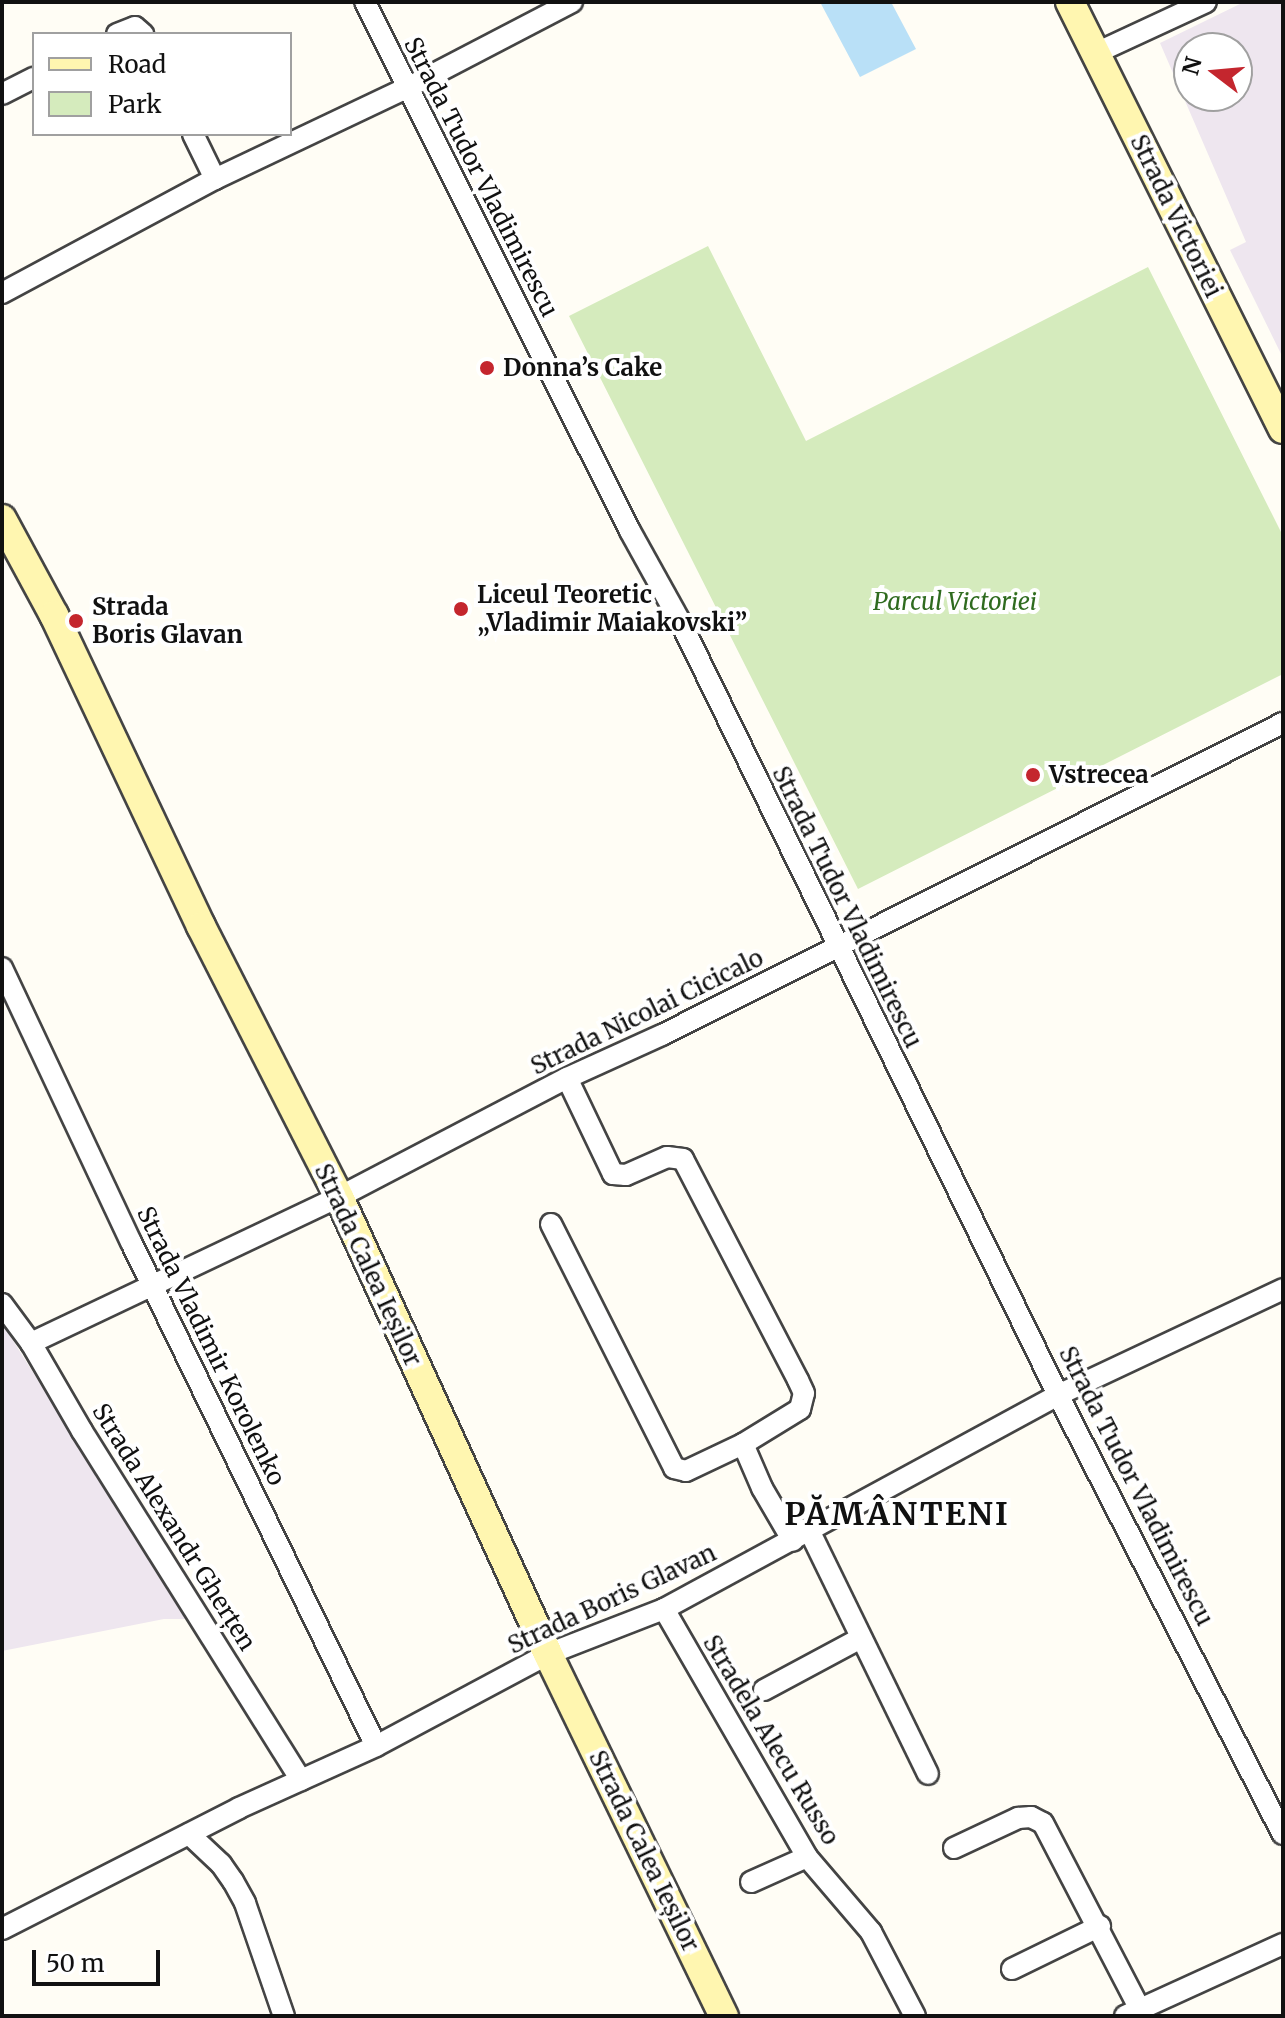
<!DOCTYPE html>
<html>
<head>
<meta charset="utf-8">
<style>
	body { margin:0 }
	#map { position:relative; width:1285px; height:2018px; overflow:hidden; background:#fffdf5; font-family:Merriweather,serif }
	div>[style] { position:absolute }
	.industrial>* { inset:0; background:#eee6ef }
	.green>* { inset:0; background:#d5ebbd }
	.water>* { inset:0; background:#b9e0f7 }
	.roads { filter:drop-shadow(2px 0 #444) drop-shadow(-2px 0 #444) drop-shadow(0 2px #444) drop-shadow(0 -2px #444) }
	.street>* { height:20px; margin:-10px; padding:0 10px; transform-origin:10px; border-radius:10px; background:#fff }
	.secondary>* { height:28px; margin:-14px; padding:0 14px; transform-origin:14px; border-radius:14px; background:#fff6b0 }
	.dots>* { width:22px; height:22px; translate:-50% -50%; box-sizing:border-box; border:4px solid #fff; border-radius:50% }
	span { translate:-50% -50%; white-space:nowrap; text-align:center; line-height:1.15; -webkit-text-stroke:8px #fff; paint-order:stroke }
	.street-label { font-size:24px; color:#111 }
	.poi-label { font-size:24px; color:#111; font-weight:700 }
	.left { translate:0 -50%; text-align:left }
	.park-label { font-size:24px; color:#2f6b1f; font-style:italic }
	.district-label { font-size:32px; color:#111; font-weight:700; letter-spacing:2px }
	.frame { position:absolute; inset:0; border:4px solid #111; pointer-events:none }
	.legend { position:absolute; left:32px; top:32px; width:260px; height:104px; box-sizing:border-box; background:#fff; border:2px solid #a0a0a0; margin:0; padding:10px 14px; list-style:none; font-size:24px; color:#111 }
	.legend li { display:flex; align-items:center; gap:16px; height:40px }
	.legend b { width:40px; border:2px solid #a0a0a0 }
	.north { position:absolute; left:1173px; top:32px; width:80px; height:80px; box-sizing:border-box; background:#fff; border:2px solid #a0a0a0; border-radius:50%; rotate:286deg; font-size:22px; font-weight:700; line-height:32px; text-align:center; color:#111 }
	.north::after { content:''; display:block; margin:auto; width:28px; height:36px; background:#c4262e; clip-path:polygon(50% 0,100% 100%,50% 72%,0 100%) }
	.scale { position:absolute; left:32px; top:1950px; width:128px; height:36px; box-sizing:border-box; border:4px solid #111; border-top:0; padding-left:10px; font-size:24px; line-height:28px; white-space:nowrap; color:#111; -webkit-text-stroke:6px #fff; paint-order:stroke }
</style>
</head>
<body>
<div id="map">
	<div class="industrial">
		<i style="clip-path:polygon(evenodd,1244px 2px,1283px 2px,1283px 358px,1230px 250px,1246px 242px,1160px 43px,1244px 2px,1189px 48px,1237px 48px,1237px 96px,1189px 96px,1189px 48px)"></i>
		<i style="clip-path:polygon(2px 1323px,188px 1619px,164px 1619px,2px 1651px)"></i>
	</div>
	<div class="green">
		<i style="clip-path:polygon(708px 246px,806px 441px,1148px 267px,1283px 536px,1283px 674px,858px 889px,569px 316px)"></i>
	</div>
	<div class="water">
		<i style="clip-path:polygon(820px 2px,891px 2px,916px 49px,860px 77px)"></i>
	</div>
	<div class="roads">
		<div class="street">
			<i style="left:365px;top:2px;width:592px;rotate:63.39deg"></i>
			<i style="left:630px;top:531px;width:107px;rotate:61deg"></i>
			<i style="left:682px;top:625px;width:857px;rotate:63.97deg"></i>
			<i style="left:1058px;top:1395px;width:493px;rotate:62.9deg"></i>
			<i style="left:117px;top:34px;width:19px;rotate:-21deg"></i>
			<i style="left:135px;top:27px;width:11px;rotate:41deg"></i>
			<i style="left:1096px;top:53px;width:121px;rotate:-24.9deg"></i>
			<i style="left:2px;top:94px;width:36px;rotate:-27deg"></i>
			<i style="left:193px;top:134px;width:50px;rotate:63.9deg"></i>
			<i style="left:2px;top:293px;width:242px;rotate:-28.2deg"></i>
			<i style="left:215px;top:179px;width:212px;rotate:-25.4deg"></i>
			<i style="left:407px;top:88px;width:186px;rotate:-27.5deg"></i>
			<i style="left:2px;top:968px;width:303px;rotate:64.8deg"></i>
			<i style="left:131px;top:1242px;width:560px;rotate:64.08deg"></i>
			<i style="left:551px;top:1224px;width:273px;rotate:63.2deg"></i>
			<i style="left:674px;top:1468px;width:12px;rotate:14deg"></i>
			<i style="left:686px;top:1471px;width:63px;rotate:-25.3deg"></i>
			<i style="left:743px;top:1444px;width:67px;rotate:-31.6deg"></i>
			<i style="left:800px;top:1409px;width:16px;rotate:-76deg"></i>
			<i style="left:804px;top:1393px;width:14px;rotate:-115deg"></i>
			<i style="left:798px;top:1380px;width:249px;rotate:-117.5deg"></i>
			<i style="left:683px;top:1159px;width:16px;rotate:-173deg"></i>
			<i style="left:667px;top:1157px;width:45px;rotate:156.3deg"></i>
			<i style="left:626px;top:1175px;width:13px;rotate:-176deg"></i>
			<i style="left:613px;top:1174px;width:106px;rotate:-115.6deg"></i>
			<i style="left:2px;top:1304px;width:49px;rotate:53.4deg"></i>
			<i style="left:31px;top:1343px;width:102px;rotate:59.9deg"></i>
			<i style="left:82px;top:1431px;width:412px;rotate:57.9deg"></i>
			<i style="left:31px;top:1343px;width:341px;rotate:-25.4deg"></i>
			<i style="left:339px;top:1197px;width:257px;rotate:-27.6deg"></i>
			<i style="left:567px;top:1078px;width:104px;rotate:-24.4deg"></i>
			<i style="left:662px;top:1035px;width:695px;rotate:-26.68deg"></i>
			<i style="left:743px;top:1444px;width:48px;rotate:66.6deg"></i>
			<i style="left:762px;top:1488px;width:61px;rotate:59.7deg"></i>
			<i style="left:810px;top:1532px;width:269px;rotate:64deg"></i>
			<i style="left:664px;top:1609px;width:286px;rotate:60deg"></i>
			<i style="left:807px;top:1857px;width:99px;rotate:49.5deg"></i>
			<i style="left:871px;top:1932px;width:95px;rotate:62.4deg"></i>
			<i style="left:764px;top:1690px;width:110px;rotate:-28.2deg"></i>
			<i style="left:189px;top:1834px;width:44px;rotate:43.2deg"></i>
			<i style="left:221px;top:1864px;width:21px;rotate:55deg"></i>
			<i style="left:233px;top:1881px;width:25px;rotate:61deg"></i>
			<i style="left:245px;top:1903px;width:120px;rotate:71deg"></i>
			<i style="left:954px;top:1848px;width:71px;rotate:-25.1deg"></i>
			<i style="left:1018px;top:1818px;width:13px;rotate:-4deg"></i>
			<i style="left:1031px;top:1817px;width:13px;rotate:27deg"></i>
			<i style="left:1043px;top:1823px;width:210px;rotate:62.5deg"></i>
			<i style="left:751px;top:1882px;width:61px;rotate:-24.1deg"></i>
			<i style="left:2px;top:1929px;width:266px;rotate:-27deg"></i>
			<i style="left:239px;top:1808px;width:150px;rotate:-24.3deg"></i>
			<i style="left:376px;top:1746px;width:195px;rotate:-28.1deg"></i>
			<i style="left:548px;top:1654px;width:124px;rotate:-21.2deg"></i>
			<i style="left:664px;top:1609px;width:448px;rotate:-28.5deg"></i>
			<i style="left:1058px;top:1395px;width:249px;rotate:-25.2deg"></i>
			<i style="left:1012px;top:1969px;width:98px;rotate:-26deg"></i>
			<i style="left:1125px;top:2016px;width:174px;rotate:-24.5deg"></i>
		</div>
		<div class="secondary">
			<i style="left:1070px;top:2px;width:477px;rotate:63.5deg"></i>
			<i style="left:2px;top:519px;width:109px;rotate:61.6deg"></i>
			<i style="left:54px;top:615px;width:344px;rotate:64.7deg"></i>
			<i style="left:201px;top:926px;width:304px;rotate:63deg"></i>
			<i style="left:339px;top:1197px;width:503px;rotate:65.42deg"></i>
			<i style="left:548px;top:1654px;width:403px;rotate:64.1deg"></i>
		</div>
	</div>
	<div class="dots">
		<i style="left:487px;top:368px;background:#c4262e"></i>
		<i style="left:461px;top:609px;background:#c4262e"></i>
		<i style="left:76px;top:621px;background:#c4262e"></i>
		<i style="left:1033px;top:775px;background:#c4262e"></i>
	</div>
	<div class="street-label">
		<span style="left:481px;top:177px;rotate:63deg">Strada Tudor Vladimirescu</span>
		<span style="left:1176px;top:216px;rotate:64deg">Strada Victoriei</span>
		<span style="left:847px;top:907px;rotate:64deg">Strada Tudor Vladimirescu</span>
		<span style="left:647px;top:1012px;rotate:-26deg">Strada Nicolai Cicicalo</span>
		<span style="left:368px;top:1265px;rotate:65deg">Strada Calea Ieșilor</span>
		<span style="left:211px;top:1346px;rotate:64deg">Strada Vladimir Korolenko</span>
		<span style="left:1136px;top:1486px;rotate:63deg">Strada Tudor Vladimirescu</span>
		<span style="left:174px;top:1527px;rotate:58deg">Strada Alexandr Gherțen</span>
		<span style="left:612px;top:1599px;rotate:-25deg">Strada Boris Glavan</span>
		<span style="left:771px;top:1740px;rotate:59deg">Stradela Alecu Russo</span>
		<span style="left:644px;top:1851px;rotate:64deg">Strada Calea Ieșilor</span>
	</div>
	<div class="poi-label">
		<span class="left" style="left:503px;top:368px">Donna’s Cake</span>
		<span class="left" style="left:477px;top:609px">Liceul Teoretic<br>„Vladimir Maiakovski”</span>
		<span class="left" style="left:92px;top:621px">Strada<br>Boris Glavan</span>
		<span class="left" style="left:1049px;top:775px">Vstrecea</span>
	</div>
	<div class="park-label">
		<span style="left:955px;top:602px">Parcul Victoriei</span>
	</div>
	<div class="district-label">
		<span style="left:897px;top:1514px">PĂMÂNTENI</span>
	</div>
	<div class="frame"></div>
	<ul class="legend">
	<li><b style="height:10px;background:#fff6b0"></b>Road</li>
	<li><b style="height:22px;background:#d5ebbd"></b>Park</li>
	</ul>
	<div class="north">N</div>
	<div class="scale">50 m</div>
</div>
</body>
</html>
